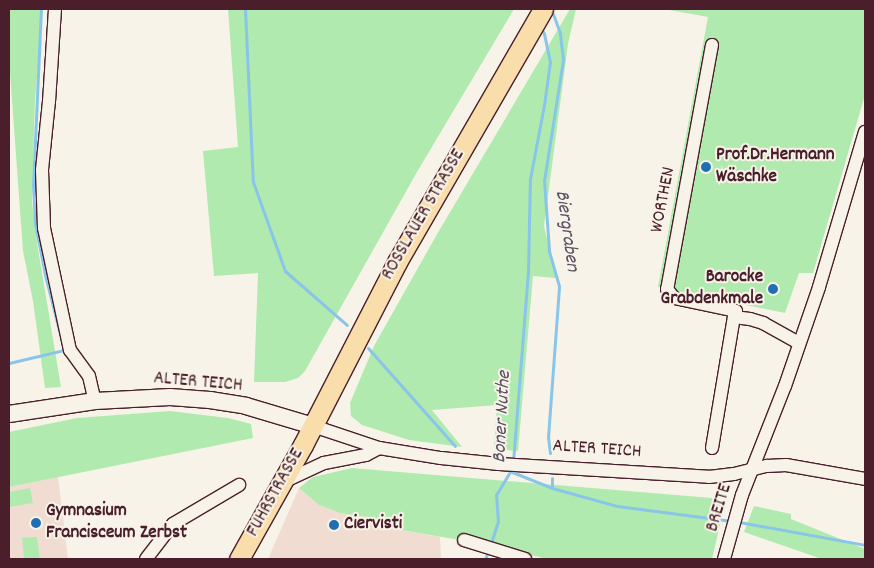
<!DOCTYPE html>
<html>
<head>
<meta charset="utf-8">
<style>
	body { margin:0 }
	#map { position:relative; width:874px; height:568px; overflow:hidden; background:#f7f3e8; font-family:Dekko,sans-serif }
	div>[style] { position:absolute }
	.built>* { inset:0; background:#f0dcd0 }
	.green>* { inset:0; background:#b0eaaf }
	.stream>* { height:3px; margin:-1.5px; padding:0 1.5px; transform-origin:1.5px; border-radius:1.5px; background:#89c5e9 }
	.roads { filter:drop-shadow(1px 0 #4a1f2b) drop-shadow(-1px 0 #4a1f2b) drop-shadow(0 1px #4a1f2b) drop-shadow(0 -1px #4a1f2b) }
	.street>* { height:12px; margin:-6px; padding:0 6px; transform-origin:6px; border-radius:6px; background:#f7f3e8 }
	.secondary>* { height:16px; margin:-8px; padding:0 8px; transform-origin:8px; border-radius:8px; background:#f7f3e8 }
	.primary>* { height:19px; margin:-9.5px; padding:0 9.5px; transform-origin:9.5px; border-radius:9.5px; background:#f9ddab }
	.dots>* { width:14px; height:14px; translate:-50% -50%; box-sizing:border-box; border:2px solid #f7f3e8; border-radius:50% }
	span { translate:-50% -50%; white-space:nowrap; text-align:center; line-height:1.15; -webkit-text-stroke:4px #f7f3e8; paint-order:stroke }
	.poi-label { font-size:19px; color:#4a1f2b; font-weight:700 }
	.left { translate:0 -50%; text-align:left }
	.right { translate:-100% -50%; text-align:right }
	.street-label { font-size:19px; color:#4a1f2b }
	.water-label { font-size:20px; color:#5d5164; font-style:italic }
	.frame { position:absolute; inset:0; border:10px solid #4a1f2b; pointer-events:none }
</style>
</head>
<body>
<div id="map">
	<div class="built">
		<i style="clip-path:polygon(58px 477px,68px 559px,9px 559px,9px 487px)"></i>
		<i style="clip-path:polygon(299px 488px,319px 505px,340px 513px,367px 517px,390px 528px,440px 537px,441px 559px,268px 559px)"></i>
	</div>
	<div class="green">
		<i style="clip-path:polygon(9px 9px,43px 9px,35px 100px,32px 202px,38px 249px,61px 387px,45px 388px,33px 301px,23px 251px,9px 59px)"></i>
		<i style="clip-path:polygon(228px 9px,514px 9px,417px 172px,305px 371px,298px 378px,285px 382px,254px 382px,258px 273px,214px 276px,203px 151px,238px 147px)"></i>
		<i style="clip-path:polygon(570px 9px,576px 9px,568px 44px,544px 226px,556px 278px,533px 276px,518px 451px,494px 449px,497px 405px,432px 410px,462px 447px,409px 440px,362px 425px,351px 416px,350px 403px,374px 346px,436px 236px)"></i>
		<i style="clip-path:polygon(664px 9px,865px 9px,865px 95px,813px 273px,799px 273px,785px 313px,658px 287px,708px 17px)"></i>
		<i style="clip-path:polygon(170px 411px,228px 418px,251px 424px,253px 438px,9px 487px,9px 432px,77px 418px)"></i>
		<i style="clip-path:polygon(352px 468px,712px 498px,719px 502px,723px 512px,712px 559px,547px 559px,500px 547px,390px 528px,367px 517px,340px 513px,319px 505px,299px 488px,313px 477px)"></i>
		<i style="clip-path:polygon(30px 488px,33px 503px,9px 507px,9px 492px)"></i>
		<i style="clip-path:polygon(754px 506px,791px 514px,791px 519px,865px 549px,865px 559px,822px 559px,744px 532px)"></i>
		<i style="clip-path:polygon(37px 537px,40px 559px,24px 559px,22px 538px)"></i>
	</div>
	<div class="stream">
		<i style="left:245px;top:9px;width:173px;rotate:87.4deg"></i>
		<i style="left:253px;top:182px;width:95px;rotate:70.2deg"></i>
		<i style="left:285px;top:271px;width:82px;rotate:41.1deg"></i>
		<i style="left:368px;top:348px;width:131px;rotate:48.4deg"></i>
		<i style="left:9px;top:363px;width:57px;rotate:-13.3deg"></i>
		<i style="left:64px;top:350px;width:77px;rotate:-104.2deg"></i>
		<i style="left:45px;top:275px;width:53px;rotate:-100.9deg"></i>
		<i style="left:35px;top:223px;width:38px;rotate:-93deg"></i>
		<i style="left:33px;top:185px;width:176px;rotate:-87.4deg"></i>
		<i style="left:550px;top:453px;width:16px;rotate:-97deg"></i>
		<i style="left:548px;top:437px;width:151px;rotate:-85.8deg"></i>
		<i style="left:559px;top:286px;width:37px;rotate:-106deg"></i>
		<i style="left:549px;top:250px;width:69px;rotate:-94.1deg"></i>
		<i style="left:544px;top:181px;width:123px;rotate:-81.1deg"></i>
		<i style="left:563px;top:59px;width:26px;rotate:-97deg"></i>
		<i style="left:560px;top:33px;width:20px;rotate:-110deg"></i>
		<i style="left:513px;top:462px;width:192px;rotate:-85.5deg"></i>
		<i style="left:528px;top:271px;width:92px;rotate:-88.8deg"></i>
		<i style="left:530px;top:179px;width:75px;rotate:-79.3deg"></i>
		<i style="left:544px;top:105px;width:43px;rotate:-82.1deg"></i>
		<i style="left:550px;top:62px;width:29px;rotate:-102deg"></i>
		<i style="left:544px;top:34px;width:8px;rotate:-113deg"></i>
		<i style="left:512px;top:472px;width:43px;rotate:21.8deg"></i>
		<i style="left:552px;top:488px;width:67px;rotate:15.5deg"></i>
		<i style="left:617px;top:506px;width:116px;rotate:7.4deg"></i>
		<i style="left:552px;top:478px;width:10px;rotate:90deg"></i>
		<i style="left:739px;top:522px;width:128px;rotate:10.3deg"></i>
		<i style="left:490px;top:546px;width:25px;rotate:-72deg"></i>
		<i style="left:498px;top:522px;width:27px;rotate:-94deg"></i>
		<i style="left:496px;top:495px;width:31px;rotate:-59deg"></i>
		<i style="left:485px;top:559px;width:8px;rotate:-67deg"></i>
	</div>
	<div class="roads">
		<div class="street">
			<i style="left:55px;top:9px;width:92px;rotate:93.7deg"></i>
			<i style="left:49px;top:101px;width:69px;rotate:95.8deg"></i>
			<i style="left:42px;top:170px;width:58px;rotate:88deg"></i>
			<i style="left:44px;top:228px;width:125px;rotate:78deg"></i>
			<i style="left:70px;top:350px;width:32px;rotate:54deg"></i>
			<i style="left:89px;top:376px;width:26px;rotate:77deg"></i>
			<i style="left:712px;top:45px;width:248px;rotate:100.4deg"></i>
			<i style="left:667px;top:289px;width:11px;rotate:52deg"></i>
			<i style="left:674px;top:298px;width:63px;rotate:11.8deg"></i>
			<i style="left:736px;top:311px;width:6px;rotate:108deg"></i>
			<i style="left:734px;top:317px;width:16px;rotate:7deg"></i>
			<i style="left:750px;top:319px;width:14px;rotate:17deg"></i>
			<i style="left:763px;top:323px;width:41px;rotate:29.1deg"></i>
			<i style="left:313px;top:426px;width:70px;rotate:18.4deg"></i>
			<i style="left:379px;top:448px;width:63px;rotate:9.2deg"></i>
			<i style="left:441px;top:458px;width:58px;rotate:5.9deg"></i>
			<i style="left:499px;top:464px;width:210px;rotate:3.5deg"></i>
			<i style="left:709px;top:477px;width:25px;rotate:-7deg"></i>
			<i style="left:734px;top:474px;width:34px;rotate:-14deg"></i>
			<i style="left:767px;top:466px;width:19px;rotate:-3deg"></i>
			<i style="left:786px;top:465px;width:80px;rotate:10deg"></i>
			<i style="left:712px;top:448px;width:133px;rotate:-80.5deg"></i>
			<i style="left:283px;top:482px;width:45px;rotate:-24.9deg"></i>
			<i style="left:324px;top:463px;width:43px;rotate:-10.8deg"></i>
			<i style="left:366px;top:455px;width:15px;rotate:-28deg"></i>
			<i style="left:464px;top:540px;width:64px;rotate:17.3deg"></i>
			<i style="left:146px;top:559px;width:44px;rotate:-52.4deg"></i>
			<i style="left:173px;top:524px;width:77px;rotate:-30.6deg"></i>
			<i style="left:724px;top:559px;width:66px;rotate:-74.3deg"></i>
			<i style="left:742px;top:495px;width:117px;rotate:-68.5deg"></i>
			<i style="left:785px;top:386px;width:105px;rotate:-71deg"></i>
			<i style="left:819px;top:287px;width:162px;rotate:-73.5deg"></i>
		</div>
		<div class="secondary">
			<i style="left:9px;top:414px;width:87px;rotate:-8.6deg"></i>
			<i style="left:95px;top:401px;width:75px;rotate:-3.1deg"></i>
			<i style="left:170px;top:397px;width:40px;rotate:4.3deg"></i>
			<i style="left:210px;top:400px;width:36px;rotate:9deg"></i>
			<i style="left:246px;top:406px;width:70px;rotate:16.6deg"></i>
		</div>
		<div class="primary">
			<i style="left:239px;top:559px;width:131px;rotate:-60.7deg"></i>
			<i style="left:303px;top:445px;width:206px;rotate:-62.8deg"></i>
			<i style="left:397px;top:262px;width:292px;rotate:-60deg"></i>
		</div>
	</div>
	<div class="dots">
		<i style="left:706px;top:167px;background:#1f6fb2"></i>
		<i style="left:773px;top:289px;background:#1f6fb2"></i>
		<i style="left:36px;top:523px;background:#1f6fb2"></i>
		<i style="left:334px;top:525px;background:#1f6fb2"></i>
	</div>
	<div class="poi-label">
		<span class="left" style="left:716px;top:167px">Prof.Dr.Hermann<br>Wäschke</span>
		<span class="right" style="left:763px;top:289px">Barocke<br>Grabdenkmale</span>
		<span class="left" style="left:46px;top:523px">Gymnasium<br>Francisceum Zerbst</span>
		<span class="left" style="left:344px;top:525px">Ciervisti</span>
	</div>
	<div class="street-label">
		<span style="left:664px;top:200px;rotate:-79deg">WORTHEN</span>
		<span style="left:424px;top:215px;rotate:-60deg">ROSSLAUER STRASSE</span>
		<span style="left:198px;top:383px;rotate:5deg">ALTER TEICH</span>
		<span style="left:597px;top:450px;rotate:4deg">ALTER TEICH</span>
		<span style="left:276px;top:493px;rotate:-61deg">FUHRSTRASSE</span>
		<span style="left:720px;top:508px;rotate:-73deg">BREITE</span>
	</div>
	<div class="water-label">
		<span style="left:566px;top:231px;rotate:82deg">Biergraben</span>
		<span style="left:503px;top:417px;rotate:-87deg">Boner Nuthe</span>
	</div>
	<div class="frame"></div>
</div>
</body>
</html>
